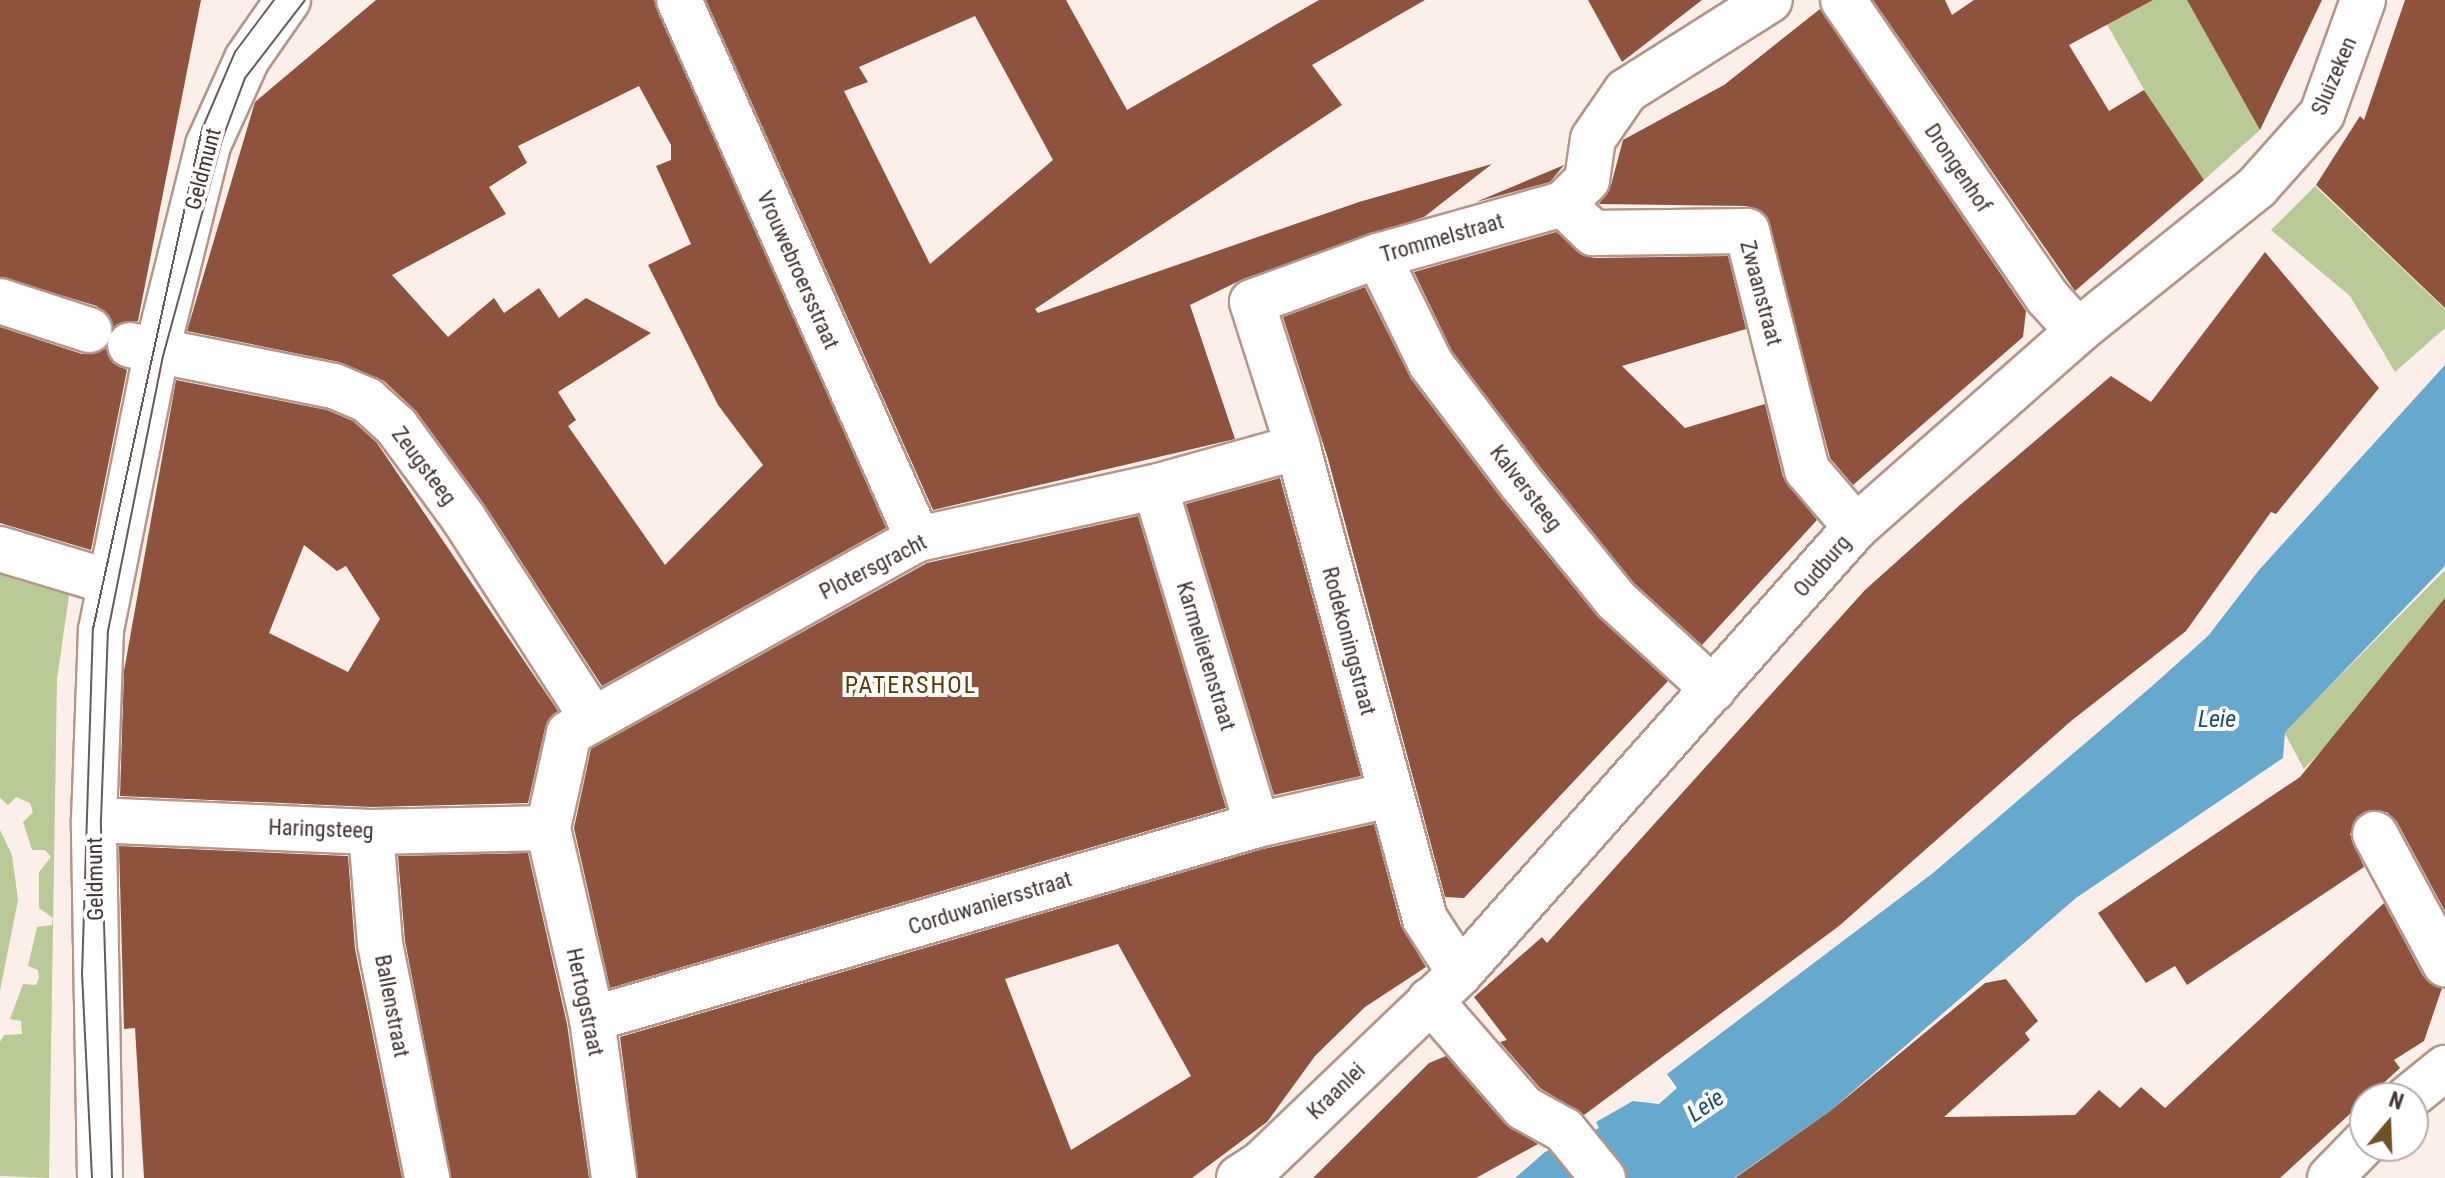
<!DOCTYPE html>
<html>
<head>
<meta charset="utf-8">
<style>
	body { margin:0 }
	#map { position:relative; width:2445px; height:1178px; overflow:hidden; background:#fcefea; font-family:"Roboto Condensed",sans-serif }
	div>[style] { position:absolute }
	.green>* { inset:0; background:#baca96 }
	.water>* { inset:0; background:#67a9cd }
	.building>* { inset:0; background:#8e533c }
	.roads { filter:drop-shadow(2px 0 #b3968a) drop-shadow(-2px 0 #b3968a) drop-shadow(0 2px #b3968a) drop-shadow(0 -2px #b3968a) }
	.street>* { height:44px; margin:-22px; padding:0 22px; transform-origin:22px; border-radius:22px; background:#fff }
	.tram>* { height:2px; margin:-1px; padding:0 1px; transform-origin:1px; border-radius:1px; background:#675b56 }
	span { translate:-50% -50%; white-space:nowrap; text-align:center; line-height:1.15; -webkit-text-stroke:8px #fff; paint-order:stroke }
	.street-label { font-size:22px; color:#413530 }
	.neighbourhood-label { font-size:24px; color:#5a3b00; letter-spacing:2px }
	.water-label { font-size:24px; color:#194e67; font-style:italic }
	.north { position:absolute; left:2349px; top:1082px; width:80px; height:80px; box-sizing:border-box; background:#fff; border:2px solid #b3aeac; border-radius:50%; rotate:19deg; font-size:22px; font-weight:700; line-height:32px; text-align:center; color:#413530 }
	.north::after { content:''; display:block; margin:auto; width:28px; height:36px; background:#6e5125; clip-path:polygon(50% 0,100% 100%,50% 72%,0 100%) }
</style>
</head>
<body>
<div id="map">
	<div class="green">
		<i style="clip-path:polygon(2093px 0,2188px 0,2260px 130px,2204px 180px,2178px 149px)"></i>
		<i style="clip-path:polygon(2315px 186px,2445px 309px,2445px 328px,2395px 372px,2350px 296px,2271px 230px)"></i>
		<i style="clip-path:polygon(0 560px,46px 572px,69px 596px,57px 679px,49px 1178px,0 1176px,0 1042px,4px 1035px,22px 1034px,21px 1021px,10px 1019px,23px 984px,36px 985px,39px 978px,38px 970px,28px 966px,37px 927px,52px 925px,53px 918px,39px 908px,39px 872px,51px 857px,45px 850px,32px 850px,23px 822px,33px 812px,30px 803px,16px 797px,8px 805px,0 798px)"></i>
		<i style="clip-path:polygon(2445px 570px,2445px 621px,2304px 769px,2284px 732px)"></i>
		<i style="clip-path:polygon(0 830px,12px 855px,18px 900px,0 991px)"></i>
	</div>
	<div class="water">
		<i style="clip-path:polygon(2445px 365px,2445px 566px,2285px 732px,2283px 758px,2076px 898px,1829px 1112px,1734px 1178px,1515px 1178px,1545px 1152px,1599px 1128px,1596px 1122px,1633px 1101px,1659px 1104px,1677px 1088px,1667px 1074px,1933px 873px,2151px 687px,2208px 636px,2259px 570px)"></i>
	</div>
	<div class="building">
		<i style="clip-path:polygon(0 0,201px 0,138px 321px,113px 327px,97px 306px,0 277px)"></i>
		<i style="clip-path:polygon(evenodd,376px 0,654px 0,886px 528px,602px 686px,484px 504px,416px 411px,384px 381px,339px 362px,187px 331px,255px 102px,376px 0,639px 86px,671px 145px,671px 160px,656px 166px,691px 244px,648px 265px,718px 405px,763px 465px,665px 565px,568px 426px,576px 420px,558px 392px,651px 333px,586px 298px,559px 318px,539px 288px,504px 313px,494px 298px,448px 337px,392px 275px,506px 214px,489px 187px,527px 163px,518px 146px,639px 86px)"></i>
		<i style="clip-path:polygon(evenodd,706px 0,1066px 0,1127px 110px,1319px 0,1425px 0,1312px 65px,1342px 105px,1035px 309px,1038px 313px,1359px 202px,1492px 164px,1424px 217px,1243px 279px,1190px 305px,1235px 439px,933px 510px,706px 0,975px 16px,1053px 160px,930px 264px,844px 91px,868px 82px,859px 67px,975px 16px)"></i>
		<i style="clip-path:polygon(1588px 0,1702px 0,1622px 62px)"></i>
		<i style="clip-path:polygon(1873px 0,1945px 0,1952px 15px,1974px 0,2153px 0,2069px 45px,2109px 111px,2144px 90px,2204px 180px,2075px 291px)"></i>
		<i style="clip-path:polygon(2187px 0,2322px 0,2260px 130px)"></i>
		<i style="clip-path:polygon(2405px 0,2445px 0,2445px 308px,2316px 185px,2360px 116px,2364px 120px)"></i>
		<i style="clip-path:polygon(1820px 9px,2026px 311px,2023px 337px,1853px 485px,1830px 458px,1766px 215px,1747px 206px,1599px 204px,1611px 185px,1623px 140px,1724px 85px)"></i>
		<i style="clip-path:polygon(1564px 165px,1550px 182px,1476px 202px)"></i>
		<i style="clip-path:polygon(1556px 232px,1593px 258px,1728px 256px,1746px 329px,1622px 366px,1685px 428px,1765px 404px,1783px 477px,1817px 520px,1702px 645px,1634px 583px,1541px 468px,1452px 351px,1414px 272px)"></i>
		<i style="clip-path:polygon(2265px 252px,2379px 388px,2276px 514px,2271px 512px,2186px 631px,2071px 721px,1839px 926px,1584px 1115px,1540px 1088px,1500px 1042px,1507px 1040px,1474px 997px,1542px 937px,1547px 943px,1865px 590px,1961px 504px,2111px 376px,2151px 402px)"></i>
		<i style="clip-path:polygon(1365px 287px,1411px 379px,1501px 498px,1597px 616px,1668px 681px,1464px 898px,1445px 897px,1328px 459px,1283px 317px)"></i>
		<i style="clip-path:polygon(0 327px,82px 354px,106px 348px,113px 363px,127px 370px,91px 550px,0 523px)"></i>
		<i style="clip-path:polygon(evenodd,176px 380px,327px 410px,353px 421px,377px 443px,558px 711px,545px 728px,528px 803px,371px 807px,120px 796px,124px 671px,176px 380px,304px 545px,337px 571px,346px 566px,380px 619px,348px 672px,269px 633px,304px 545px)"></i>
		<i style="clip-path:polygon(1280px 478px,1361px 776px,1274px 795px,1186px 504px)"></i>
		<i style="clip-path:polygon(1138px 516px,1226px 808px,610px 988px,574px 828px,591px 749px,927px 563px)"></i>
		<i style="clip-path:polygon(2445px 598px,2445px 911px,2397px 822px,2387px 812px,2364px 812px,2350px 834px,2364px 867px,2187px 985px,2175px 966px,2146px 983px,2098px 913px,2300px 777px)"></i>
		<i style="clip-path:polygon(evenodd,1374px 824px,1401px 926px,1426px 967px,1365px 1007px,1315px 1056px,1267px 1122px,1192px 1178px,638px 1178px,620px 1037px,1263px 849px,1374px 824px,1118px 944px,1191px 1076px,1071px 1150px,1005px 979px,1118px 944px)"></i>
		<i style="clip-path:polygon(119px 846px,348px 856px,355px 949px,402px 1178px,144px 1178px,135px 1028px,124px 1029px)"></i>
		<i style="clip-path:polygon(528px 853px,567px 1024px,589px 1178px,451px 1178px,405px 941px,398px 856px)"></i>
		<i style="clip-path:polygon(2384px 903px,2423px 976px,2442px 988px,2424px 1041px,2394px 1060px,2400px 1068px,2280px 1178px,1735px 1178px,1829px 1112px,1985px 983px,2006px 979px,2038px 1021px,2025px 1033px,2030px 1040px,1944px 1117px,2075px 1115px,2099px 1090px,2120px 1108px,2141px 1087px,2165px 1108px)"></i>
		<i style="clip-path:polygon(1446px 1056px,1505px 1124px,1538px 1144px,1476px 1178px,1313px 1178px,1429px 1063px)"></i>
	</div>
	<div class="roads">
		<div class="street">
			<i style="left:679px;top:0;width:590px;rotate:66.09deg"></i>
			<i style="left:1843px;top:0;width:360px;rotate:55.5deg"></i>
			<i style="left:2047px;top:297px;width:46px;rotate:47.6deg"></i>
			<i style="left:1563px;top:204px;width:42px;rotate:44deg"></i>
			<i style="left:1593px;top:233px;width:154px;rotate:-0.7deg"></i>
			<i style="left:1747px;top:231px;width:246px;rotate:75.9deg"></i>
			<i style="left:1807px;top:470px;width:75px;rotate:49.3deg"></i>
			<i style="left:1378px;top:256px;width:120px;rotate:63.9deg"></i>
			<i style="left:1431px;top:364px;width:149px;rotate:52.9deg"></i>
			<i style="left:1521px;top:483px;width:151px;rotate:50.9deg"></i>
			<i style="left:1616px;top:600px;width:132px;rotate:42.5deg"></i>
			<i style="left:0;top:301px;width:94px;rotate:18deg"></i>
			<i style="left:130px;top:345px;width:208px;rotate:11.4deg"></i>
			<i style="left:334px;top:386px;width:36px;rotate:23deg"></i>
			<i style="left:367px;top:400px;width:39px;rotate:42deg"></i>
			<i style="left:396px;top:426px;width:115px;rotate:53.8deg"></i>
			<i style="left:464px;top:519px;width:238px;rotate:57.2deg"></i>
			<i style="left:1155px;top:487px;width:353px;rotate:73.2deg"></i>
			<i style="left:0;top:549px;width:114px;rotate:16.8deg"></i>
			<i style="left:94px;top:820px;width:277px;rotate:2.5deg"></i>
			<i style="left:371px;top:832px;width:177px;rotate:-1.3deg"></i>
			<i style="left:371px;top:832px;width:112px;rotate:85.4deg"></i>
			<i style="left:380px;top:944px;width:239px;rotate:78.6deg"></i>
			<i style="left:2375px;top:834px;width:148px;rotate:61.7deg"></i>
			<i style="left:1460px;top:973px;width:64px;rotate:-122.9deg"></i>
			<i style="left:1425px;top:919px;width:489px;rotate:-105.1deg"></i>
			<i style="left:1298px;top:447px;width:152px;rotate:-107.6deg"></i>
			<i style="left:1252px;top:302px;width:134px;rotate:-20.1deg"></i>
			<i style="left:1378px;top:256px;width:192px;rotate:-15.7deg"></i>
			<i style="left:1563px;top:204px;width:34px;rotate:-45deg"></i>
			<i style="left:1587px;top:180px;width:41px;rotate:-81.7deg"></i>
			<i style="left:1593px;top:139px;width:58px;rotate:-55.5deg"></i>
			<i style="left:1626px;top:91px;width:170px;rotate:-32.3deg"></i>
			<i style="left:1430px;top:1000px;width:143px;rotate:49deg"></i>
			<i style="left:1524px;top:1108px;width:46px;rotate:28.8deg"></i>
			<i style="left:1564px;top:1130px;width:62px;rotate:50.9deg"></i>
			<i style="left:592px;top:1019px;width:693px;rotate:-16.26deg"></i>
			<i style="left:1257px;top:825px;width:135px;rotate:-12.8deg"></i>
			<i style="left:2408px;top:1098px;width:48px;rotate:-39deg"></i>
			<i style="left:100px;top:1178px;width:358px;rotate:-91deg"></i>
			<i style="left:94px;top:820px;width:190px;rotate:-87.9deg"></i>
			<i style="left:101px;top:630px;width:281px;rotate:-78.7deg"></i>
			<i style="left:156px;top:354px;width:215px;rotate:-76deg"></i>
			<i style="left:208px;top:145px;width:94px;rotate:-65.6deg"></i>
			<i style="left:247px;top:59px;width:72px;rotate:-55.2deg"></i>
			<i style="left:614px;top:1178px;width:161px;rotate:-97.9deg"></i>
			<i style="left:592px;top:1019px;width:196px;rotate:-103deg"></i>
			<i style="left:548px;top:828px;width:97px;rotate:-77.5deg"></i>
			<i style="left:569px;top:733px;width:399px;rotate:-29.1deg"></i>
			<i style="left:918px;top:539px;width:243px;rotate:-12.4deg"></i>
			<i style="left:1155px;top:487px;width:148px;rotate:-15.6deg"></i>
			<i style="left:1239px;top:1178px;width:27px;rotate:-33deg"></i>
			<i style="left:1262px;top:1163px;width:274px;rotate:-43.8deg"></i>
			<i style="left:1460px;top:973px;width:596px;rotate:-48.4deg"></i>
			<i style="left:1856px;top:527px;width:296px;rotate:-41.4deg"></i>
			<i style="left:2078px;top:331px;width:230px;rotate:-38.8deg"></i>
			<i style="left:2257px;top:187px;width:98px;rotate:-48.3deg"></i>
			<i style="left:2322px;top:114px;width:121px;rotate:-70.2deg"></i>
			<i style="left:2330px;top:1178px;width:50px;rotate:-45.8deg"></i>
		</div>
	</div>
	<div class="tram">
		<i style="left:92px;top:1178px;width:203px;rotate:-92.8deg"></i>
		<i style="left:82px;top:975px;width:346px;rotate:-88.2deg"></i>
		<i style="left:93px;top:629px;width:512px;rotate:-77.7deg"></i>
		<i style="left:202px;top:129px;width:84px;rotate:-66.8deg"></i>
		<i style="left:235px;top:52px;width:65px;rotate:-53.1deg"></i>
		<i style="left:112px;top:1178px;width:358px;rotate:-91.8deg"></i>
		<i style="left:101px;top:820px;width:189px;rotate:-87.9deg"></i>
		<i style="left:108px;top:631px;width:280px;rotate:-78.7deg"></i>
		<i style="left:163px;top:356px;width:224px;rotate:-74.7deg"></i>
		<i style="left:222px;top:140px;width:66px;rotate:-69.6deg"></i>
		<i style="left:245px;top:78px;width:98px;rotate:-52.4deg"></i>
	</div>
	<div class="street-label">
		<span style="left:2334px;top:76px;rotate:-67deg">Sluizeken</span>
		<span style="left:1958px;top:168px;rotate:56deg">Drongenhof</span>
		<span style="left:203px;top:169px;rotate:-75deg">Geldmunt</span>
		<span style="left:1442px;top:238px;rotate:-16deg">Trommelstraat</span>
		<span style="left:798px;top:270px;rotate:66deg">Vrouwebroersstraat</span>
		<span style="left:1761px;top:293px;rotate:75deg">Zwaanstraat</span>
		<span style="left:424px;top:466px;rotate:53deg">Zeugsteeg</span>
		<span style="left:1526px;top:488px;rotate:52deg">Kalversteeg</span>
		<span style="left:1822px;top:566px;rotate:-49deg">Oudburg</span>
		<span style="left:873px;top:567px;rotate:-27deg">Plotersgracht</span>
		<span style="left:1349px;top:641px;rotate:75deg">Rodekoningstraat</span>
		<span style="left:1206px;top:656px;rotate:73deg">Karmelietenstraat</span>
		<span style="left:321px;top:829px;rotate:2deg">Haringsteeg</span>
		<span style="left:95px;top:879px;rotate:-91deg">Geldmunt</span>
		<span style="left:990px;top:903px;rotate:-17deg">Corduwaniersstraat</span>
		<span style="left:585px;top:1002px;rotate:78deg">Hertogstraat</span>
		<span style="left:392px;top:1006px;rotate:79deg">Ballenstraat</span>
		<span style="left:1336px;top:1091px;rotate:-44deg">Kraanlei</span>
	</div>
	<div class="neighbourhood-label">
		<span style="left:911px;top:686px">PATERSHOL</span>
	</div>
	<div class="water-label">
		<span style="left:2217px;top:720px">Leie</span>
		<span style="left:1706px;top:1106px;rotate:-34deg">Leie</span>
	</div>
	<div class="north">N</div>
</div>
</body>
</html>
